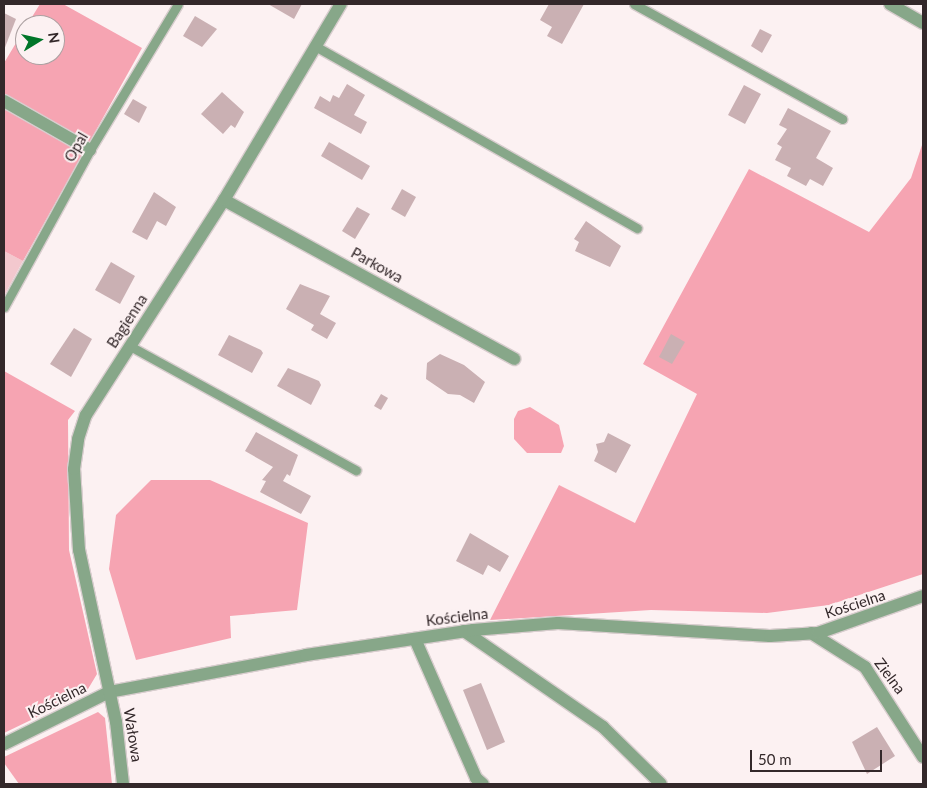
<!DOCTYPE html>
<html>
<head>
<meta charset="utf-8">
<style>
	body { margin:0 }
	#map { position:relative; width:927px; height:788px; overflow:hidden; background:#fcf1f2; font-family:Lato,sans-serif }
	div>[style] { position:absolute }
	.green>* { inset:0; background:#f3c8ce }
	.forest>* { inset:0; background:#f6a4b2 }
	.water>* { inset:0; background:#f7a4b2 }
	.building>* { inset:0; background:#cab0b3 }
	.roads { filter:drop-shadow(1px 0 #d8cdce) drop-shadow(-1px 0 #d8cdce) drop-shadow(0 1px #d8cdce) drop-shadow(0 -1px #d8cdce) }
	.lane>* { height:9px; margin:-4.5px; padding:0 4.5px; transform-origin:4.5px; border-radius:4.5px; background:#87a789 }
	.street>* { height:12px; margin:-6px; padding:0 6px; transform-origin:6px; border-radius:6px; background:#87a789 }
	span { translate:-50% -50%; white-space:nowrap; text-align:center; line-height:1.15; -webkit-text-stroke:4px #fcf1f2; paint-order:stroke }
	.street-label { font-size:15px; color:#33282a }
	.frame { position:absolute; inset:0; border:5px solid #33282a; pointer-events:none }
	.north { position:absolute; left:15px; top:15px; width:50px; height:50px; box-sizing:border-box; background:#fcf1f2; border:1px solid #aca1a2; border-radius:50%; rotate:81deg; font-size:14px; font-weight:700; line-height:20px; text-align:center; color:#33282a }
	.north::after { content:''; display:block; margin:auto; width:18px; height:22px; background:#007529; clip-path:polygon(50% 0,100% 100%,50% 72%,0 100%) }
	.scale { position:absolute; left:750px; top:750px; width:132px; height:22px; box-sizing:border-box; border:2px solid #33282a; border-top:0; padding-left:6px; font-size:15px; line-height:18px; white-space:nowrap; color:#33282a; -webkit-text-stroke:4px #fcf1f2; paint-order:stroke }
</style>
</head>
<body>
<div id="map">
	<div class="green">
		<i style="clip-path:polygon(4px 251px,23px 261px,4px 296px)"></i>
	</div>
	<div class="forest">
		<i style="clip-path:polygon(40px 4px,63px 4px,142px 48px,23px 261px,4px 251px,4px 63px,25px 28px,25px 55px,55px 55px,55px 25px,27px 25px)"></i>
		<i style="clip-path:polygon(923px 142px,923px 574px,829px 605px,767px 613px,651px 610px,490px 620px,559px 485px,635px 523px,697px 394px,643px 364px,749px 169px,869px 232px,911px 178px)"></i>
		<i style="clip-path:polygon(4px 371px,75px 411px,68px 420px,69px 550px,97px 674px,85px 694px,4px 733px)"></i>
		<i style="clip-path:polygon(151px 480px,210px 480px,308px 523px,297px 610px,230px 616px,231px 638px,136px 660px,109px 569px,116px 515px)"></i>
		<i style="clip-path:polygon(98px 712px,105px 718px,112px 784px,19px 784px,4px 763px,4px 757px)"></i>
	</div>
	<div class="water">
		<i style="clip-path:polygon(530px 407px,559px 425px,564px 446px,561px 453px,527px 453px,514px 439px,514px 419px,518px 411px)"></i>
	</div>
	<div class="building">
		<i style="clip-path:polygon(268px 4px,302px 4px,294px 19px)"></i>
		<i style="clip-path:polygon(549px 4px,584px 4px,562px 44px,547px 36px,552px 27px,540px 20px)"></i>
		<i style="clip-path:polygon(4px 13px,16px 19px,4px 50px)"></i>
		<i style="clip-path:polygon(195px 16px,217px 29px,202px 47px,183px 36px)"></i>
		<i style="clip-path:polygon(760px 29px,772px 35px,762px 53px,751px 46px)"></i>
		<i style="clip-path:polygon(347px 84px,365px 95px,354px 115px,367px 122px,361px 134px,314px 108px,320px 96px,330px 102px,333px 95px,339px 98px)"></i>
		<i style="clip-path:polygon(744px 85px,761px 94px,745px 124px,728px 115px)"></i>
		<i style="clip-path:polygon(222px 92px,244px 112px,235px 128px,231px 125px,223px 134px,201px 114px)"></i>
		<i style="clip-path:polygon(133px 99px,147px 107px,139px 123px,124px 114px)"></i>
		<i style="clip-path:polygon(788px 108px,831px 131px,816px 158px,833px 168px,823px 186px,810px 179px,806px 186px,787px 176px,791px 168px,775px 160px,782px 147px,777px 144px,787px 129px,779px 125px)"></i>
		<i style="clip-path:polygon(329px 142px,370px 166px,362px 180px,321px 156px)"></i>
		<i style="clip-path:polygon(402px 189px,416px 197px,405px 217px,391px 209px)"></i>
		<i style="clip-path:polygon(154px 192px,176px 207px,166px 226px,157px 221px,147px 240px,132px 232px)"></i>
		<i style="clip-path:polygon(357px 207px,370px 214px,355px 239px,342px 231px)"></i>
		<i style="clip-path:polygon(586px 221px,621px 246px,610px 267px,575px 251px,579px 242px,574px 239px)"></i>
		<i style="clip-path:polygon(111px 262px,135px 276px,120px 304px,95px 290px)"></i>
		<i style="clip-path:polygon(300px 284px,330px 296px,320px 314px,336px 323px,327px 339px,311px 330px,314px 325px,286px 309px)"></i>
		<i style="clip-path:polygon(74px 328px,92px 339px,71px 377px,50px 364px)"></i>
		<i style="clip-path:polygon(671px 334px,685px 342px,672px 364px,659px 357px)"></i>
		<i style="clip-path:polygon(229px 335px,261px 350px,263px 353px,252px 373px,218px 355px)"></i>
		<i style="clip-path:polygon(440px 354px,464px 365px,485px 382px,474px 403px,460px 395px,448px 394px,426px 379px,427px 363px)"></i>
		<i style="clip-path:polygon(288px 368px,319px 381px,321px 385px,311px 405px,277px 386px)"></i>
		<i style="clip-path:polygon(381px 394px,388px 398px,381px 410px,374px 406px)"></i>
		<i style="clip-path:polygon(256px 432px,298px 455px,290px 476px,287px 474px,283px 481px,311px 496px,301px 514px,260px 492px,266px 481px,262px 480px,273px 467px,245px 451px)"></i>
		<i style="clip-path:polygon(608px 433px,631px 445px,616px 473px,594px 461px,598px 452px,596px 444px,604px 442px)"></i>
		<i style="clip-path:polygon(470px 533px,509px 556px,500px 572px,488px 565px,483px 575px,456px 561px)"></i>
		<i style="clip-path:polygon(481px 683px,505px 742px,487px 750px,463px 690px)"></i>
		<i style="clip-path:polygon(877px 727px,895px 756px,867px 774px,852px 742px)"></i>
	</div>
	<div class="roads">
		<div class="lane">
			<i style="left:634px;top:4px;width:238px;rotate:28.9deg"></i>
			<i style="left:315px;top:46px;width:370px;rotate:29.5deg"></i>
			<i style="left:4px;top:307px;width:179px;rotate:-61.3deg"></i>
			<i style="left:90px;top:150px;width:170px;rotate:-58.9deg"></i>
			<i style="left:130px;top:346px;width:258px;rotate:28.8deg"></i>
		</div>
		<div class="street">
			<i style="left:890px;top:4px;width:38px;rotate:30deg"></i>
			<i style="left:4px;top:101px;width:99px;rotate:29.7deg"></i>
			<i style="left:224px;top:200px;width:331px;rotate:28.7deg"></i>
			<i style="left:464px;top:631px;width:169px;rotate:34.6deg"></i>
			<i style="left:603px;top:727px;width:81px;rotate:44.5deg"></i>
			<i style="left:811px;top:633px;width:64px;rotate:32.2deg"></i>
			<i style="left:865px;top:667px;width:107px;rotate:57.2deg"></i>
			<i style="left:415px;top:639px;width:152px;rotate:66.3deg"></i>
			<i style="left:476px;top:778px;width:9px;rotate:41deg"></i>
			<i style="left:4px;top:744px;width:117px;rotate:-26.3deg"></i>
			<i style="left:109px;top:692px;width:200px;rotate:-10.6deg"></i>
			<i style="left:306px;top:655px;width:169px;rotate:-8.5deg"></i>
			<i style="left:473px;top:630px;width:85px;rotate:-4.7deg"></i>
			<i style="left:558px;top:623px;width:212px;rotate:3.5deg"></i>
			<i style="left:770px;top:636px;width:48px;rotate:-3.6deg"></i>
			<i style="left:818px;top:633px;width:111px;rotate:-19.4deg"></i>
			<i style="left:123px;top:784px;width:62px;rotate:-96.4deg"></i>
			<i style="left:116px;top:722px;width:176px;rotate:-102.1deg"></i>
			<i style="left:79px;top:550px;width:81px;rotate:-93.5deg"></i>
			<i style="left:74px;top:469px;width:30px;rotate:-82deg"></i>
			<i style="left:78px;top:439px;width:25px;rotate:-72deg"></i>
			<i style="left:86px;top:415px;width:255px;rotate:-57.3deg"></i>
			<i style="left:224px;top:200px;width:228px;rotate:-59.2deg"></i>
		</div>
	</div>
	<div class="street-label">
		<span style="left:76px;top:147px;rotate:-60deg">Opal</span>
		<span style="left:377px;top:265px;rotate:29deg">Parkowa</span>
		<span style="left:127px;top:321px;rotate:-57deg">Bagienna</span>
		<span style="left:855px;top:604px;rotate:-18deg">Kościelna</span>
		<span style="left:457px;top:617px;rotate:-7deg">Kościelna</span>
		<span style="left:890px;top:676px;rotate:53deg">Zielna</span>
		<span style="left:57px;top:700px;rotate:-26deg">Kościelna</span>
		<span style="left:133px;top:735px;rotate:81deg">Wałowa</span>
	</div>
	<div class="frame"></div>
	<div class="north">N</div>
	<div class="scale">50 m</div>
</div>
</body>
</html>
